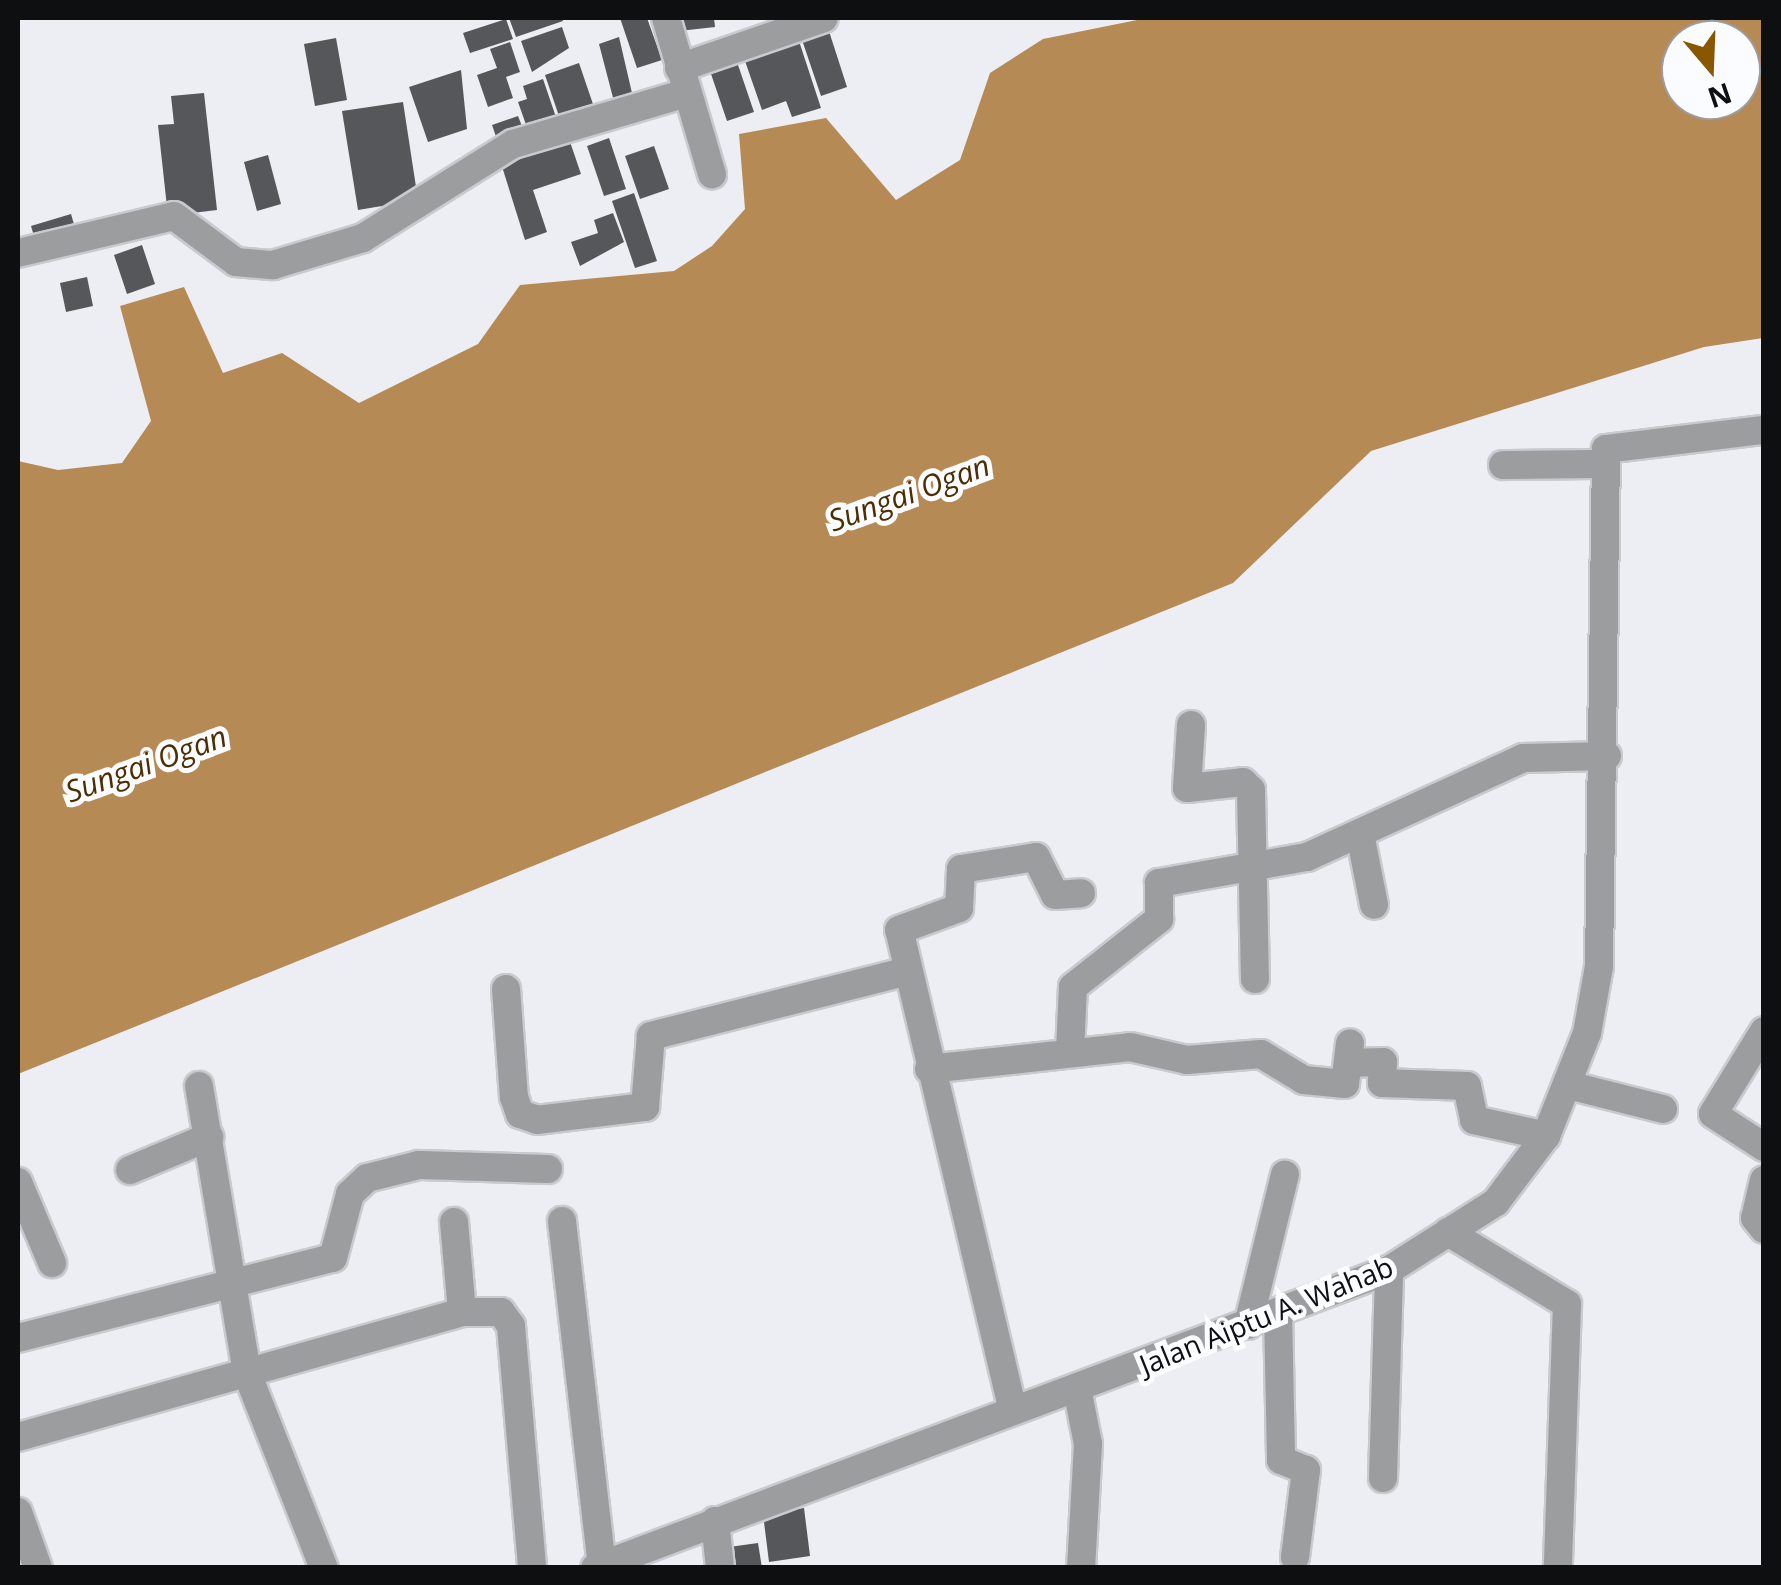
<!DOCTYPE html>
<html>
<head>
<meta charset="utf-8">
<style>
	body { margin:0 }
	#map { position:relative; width:1781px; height:1585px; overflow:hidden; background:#eceef3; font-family:"Open Sans",sans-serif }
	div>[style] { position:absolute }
	.water>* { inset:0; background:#b68a55 }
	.building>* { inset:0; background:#55575b }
	.roads { filter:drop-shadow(2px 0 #c8cacf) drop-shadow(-2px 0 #c8cacf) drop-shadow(0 2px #c8cacf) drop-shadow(0 -2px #c8cacf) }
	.minor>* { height:28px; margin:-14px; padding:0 14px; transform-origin:14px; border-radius:14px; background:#9c9d9f }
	span { translate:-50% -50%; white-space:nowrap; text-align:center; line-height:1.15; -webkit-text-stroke:10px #fafcff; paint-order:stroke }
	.street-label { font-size:28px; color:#0e0f11 }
	.water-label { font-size:30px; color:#4c2e00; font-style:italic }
	.frame { position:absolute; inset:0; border:20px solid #0e0f11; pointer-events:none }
	.north { position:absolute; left:1661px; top:20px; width:100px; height:100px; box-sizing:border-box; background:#fafcff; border:2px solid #9c9da0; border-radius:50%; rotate:161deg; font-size:28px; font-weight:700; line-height:40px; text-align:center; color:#0e0f11 }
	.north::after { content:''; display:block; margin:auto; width:35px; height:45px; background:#895700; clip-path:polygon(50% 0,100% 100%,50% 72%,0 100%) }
</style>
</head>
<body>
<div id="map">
	<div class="water">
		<i style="clip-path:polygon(evenodd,1147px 18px,1763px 18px,1763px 338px,1704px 347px,1371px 451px,1233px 583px,18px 1074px,18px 461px,58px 470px,122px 463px,151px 421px,120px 306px,184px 287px,223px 373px,282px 353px,359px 403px,478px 344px,520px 285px,674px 271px,712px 246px,745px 209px,739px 134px,826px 118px,896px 200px,960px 160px,990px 73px,1043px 39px,1147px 18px,1681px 40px,1741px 40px,1741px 100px,1681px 100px,1681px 40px)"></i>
	</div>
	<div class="building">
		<i style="clip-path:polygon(509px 18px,562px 18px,563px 21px,516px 37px)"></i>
		<i style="clip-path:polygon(620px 18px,647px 18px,662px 60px,637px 68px)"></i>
		<i style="clip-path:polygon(678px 18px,714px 18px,715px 27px,679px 31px)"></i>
		<i style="clip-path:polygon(506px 19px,513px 39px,470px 53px,463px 33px)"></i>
		<i style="clip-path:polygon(827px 25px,847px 87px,821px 96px,800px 34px)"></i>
		<i style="clip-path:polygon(562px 27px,569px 48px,532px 72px,521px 41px)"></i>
		<i style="clip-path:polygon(797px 35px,821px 108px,792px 117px,786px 101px,762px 110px,745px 61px)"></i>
		<i style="clip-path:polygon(619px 37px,635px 106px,617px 113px,599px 44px)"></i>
		<i style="clip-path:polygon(336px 38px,347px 100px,315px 106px,304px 44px)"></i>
		<i style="clip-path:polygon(510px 42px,520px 72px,506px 77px,513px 98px,488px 107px,477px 75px,497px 68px,490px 49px)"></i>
		<i style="clip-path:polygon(737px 62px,754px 112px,727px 121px,710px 71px)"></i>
		<i style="clip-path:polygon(579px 63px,595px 110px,561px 122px,545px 75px)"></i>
		<i style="clip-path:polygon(461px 70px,467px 129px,428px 142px,409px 87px)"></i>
		<i style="clip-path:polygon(543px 79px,559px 126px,530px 136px,518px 102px,527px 99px,523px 86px)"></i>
		<i style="clip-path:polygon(204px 93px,217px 210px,168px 216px,158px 125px,174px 124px,171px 96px)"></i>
		<i style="clip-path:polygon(403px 102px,418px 200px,358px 210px,342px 111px)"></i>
		<i style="clip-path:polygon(518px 116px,527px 139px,500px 148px,492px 125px)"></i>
		<i style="clip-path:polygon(567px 133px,581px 174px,533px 190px,547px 232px,525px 240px,499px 157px)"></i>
		<i style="clip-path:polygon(609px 138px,626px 189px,604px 196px,587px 146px)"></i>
		<i style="clip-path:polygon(654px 146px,669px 189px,640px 199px,625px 156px)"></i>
		<i style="clip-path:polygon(268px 155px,281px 204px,257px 211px,244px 162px)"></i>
		<i style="clip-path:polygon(634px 193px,657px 261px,635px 268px,612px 201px)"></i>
		<i style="clip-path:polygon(613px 213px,624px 242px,580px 266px,571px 242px,598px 233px,594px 220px)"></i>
		<i style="clip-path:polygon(71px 214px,76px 231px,36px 243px,31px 226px)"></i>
		<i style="clip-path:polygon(142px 245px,155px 284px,127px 294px,114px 255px)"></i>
		<i style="clip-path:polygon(87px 277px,93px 306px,66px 312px,60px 283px)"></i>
		<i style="clip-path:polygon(804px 1508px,810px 1556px,769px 1562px,763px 1514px)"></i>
		<i style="clip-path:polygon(758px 1543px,762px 1568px,732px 1568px,729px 1547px)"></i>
	</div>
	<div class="roads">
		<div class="minor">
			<i style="left:666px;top:18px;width:163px;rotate:73.6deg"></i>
			<i style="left:679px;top:68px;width:153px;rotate:-19deg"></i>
			<i style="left:18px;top:253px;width:160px;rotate:-13.3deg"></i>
			<i style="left:174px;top:216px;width:77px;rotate:36.6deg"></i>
			<i style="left:236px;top:262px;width:37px;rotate:5deg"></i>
			<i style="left:273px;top:265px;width:94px;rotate:-16.7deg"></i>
			<i style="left:363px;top:238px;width:177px;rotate:-32.1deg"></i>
			<i style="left:513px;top:144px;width:180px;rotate:-16.4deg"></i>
			<i style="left:1503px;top:465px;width:98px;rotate:-0.6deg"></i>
			<i style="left:1191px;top:725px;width:63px;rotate:93.6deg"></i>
			<i style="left:1187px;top:788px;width:56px;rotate:-6.1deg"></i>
			<i style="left:1243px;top:782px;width:11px;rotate:45deg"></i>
			<i style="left:1251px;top:790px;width:189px;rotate:88.8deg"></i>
			<i style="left:1360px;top:834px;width:72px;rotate:78.8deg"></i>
			<i style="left:506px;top:989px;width:108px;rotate:85.8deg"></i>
			<i style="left:514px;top:1097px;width:18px;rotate:71deg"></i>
			<i style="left:520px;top:1114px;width:18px;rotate:19deg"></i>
			<i style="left:537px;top:1120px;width:109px;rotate:-6.9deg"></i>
			<i style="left:645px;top:1107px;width:71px;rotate:-85.2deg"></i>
			<i style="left:651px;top:1036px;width:265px;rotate:-14.2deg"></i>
			<i style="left:1764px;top:1031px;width:97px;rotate:121.6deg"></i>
			<i style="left:1713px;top:1114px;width:61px;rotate:32.9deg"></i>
			<i style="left:1070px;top:1052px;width:65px;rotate:-87.4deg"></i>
			<i style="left:1073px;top:987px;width:110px;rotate:-38.3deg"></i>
			<i style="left:1159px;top:919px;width:36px;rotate:-90deg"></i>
			<i style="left:1159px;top:883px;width:150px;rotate:-10deg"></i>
			<i style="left:1307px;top:857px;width:238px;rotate:-24.6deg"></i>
			<i style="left:1523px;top:758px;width:84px;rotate:-1.4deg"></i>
			<i style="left:1351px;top:1063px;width:32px;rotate:-2deg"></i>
			<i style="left:1383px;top:1062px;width:21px;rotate:93deg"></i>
			<i style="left:1382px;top:1083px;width:85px;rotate:2deg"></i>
			<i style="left:1467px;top:1086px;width:35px;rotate:78deg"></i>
			<i style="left:1474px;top:1120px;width:74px;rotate:12.5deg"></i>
			<i style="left:929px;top:1069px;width:202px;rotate:-6.2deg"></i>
			<i style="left:1130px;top:1047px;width:58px;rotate:12.8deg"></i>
			<i style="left:1187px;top:1060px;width:74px;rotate:-4.6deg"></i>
			<i style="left:1261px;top:1054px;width:50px;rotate:31.2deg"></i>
			<i style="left:1304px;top:1080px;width:41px;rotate:5.6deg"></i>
			<i style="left:1345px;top:1084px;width:41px;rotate:-83deg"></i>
			<i style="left:1568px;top:1085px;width:98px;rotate:14.2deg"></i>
			<i style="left:199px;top:1086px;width:291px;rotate:80.5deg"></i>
			<i style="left:247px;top:1373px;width:210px;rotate:68.5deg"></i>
			<i style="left:130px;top:1170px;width:86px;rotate:-22.7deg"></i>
			<i style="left:1764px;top:1180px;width:39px;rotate:103deg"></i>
			<i style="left:1755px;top:1218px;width:14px;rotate:51deg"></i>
			<i style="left:18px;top:1182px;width:88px;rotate:67.2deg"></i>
			<i style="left:562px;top:1221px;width:346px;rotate:83.4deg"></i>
			<i style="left:454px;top:1222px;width:90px;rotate:84.9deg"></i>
			<i style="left:1448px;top:1232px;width:139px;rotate:31.2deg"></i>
			<i style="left:1567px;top:1304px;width:264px;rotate:92deg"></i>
			<i style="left:1278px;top:1313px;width:147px;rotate:88.8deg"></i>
			<i style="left:1281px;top:1460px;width:27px;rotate:22deg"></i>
			<i style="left:1306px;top:1470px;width:88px;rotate:97.2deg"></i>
			<i style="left:1248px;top:1325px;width:155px;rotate:-76.2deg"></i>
			<i style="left:18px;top:1338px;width:325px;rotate:-14.3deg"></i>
			<i style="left:333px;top:1258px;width:66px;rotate:-75.1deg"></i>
			<i style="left:350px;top:1194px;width:23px;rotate:-43deg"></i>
			<i style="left:367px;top:1178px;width:54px;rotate:-14deg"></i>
			<i style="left:419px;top:1165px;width:129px;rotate:1.8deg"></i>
			<i style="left:1077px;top:1388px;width:57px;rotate:78.9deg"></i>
			<i style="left:1088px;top:1444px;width:124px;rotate:93.2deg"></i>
			<i style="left:1013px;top:1411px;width:494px;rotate:-103.3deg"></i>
			<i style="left:899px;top:930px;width:64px;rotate:-20.1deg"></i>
			<i style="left:959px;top:908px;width:39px;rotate:-87deg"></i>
			<i style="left:961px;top:869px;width:76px;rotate:-9.1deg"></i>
			<i style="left:1036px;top:857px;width:42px;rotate:63.4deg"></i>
			<i style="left:1055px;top:895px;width:26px;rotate:-4deg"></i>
			<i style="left:18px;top:1437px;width:461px;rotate:-15.7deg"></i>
			<i style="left:462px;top:1312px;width:39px"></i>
			<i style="left:501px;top:1312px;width:17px;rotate:54deg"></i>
			<i style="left:511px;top:1326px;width:243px;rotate:85deg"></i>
			<i style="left:1383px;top:1478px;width:208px;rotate:-88.3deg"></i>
			<i style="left:18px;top:1512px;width:59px;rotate:70.3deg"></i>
			<i style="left:715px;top:1521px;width:47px;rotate:83.9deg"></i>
			<i style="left:595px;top:1568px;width:848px;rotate:-20.57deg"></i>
			<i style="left:1389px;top:1270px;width:127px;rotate:-32.4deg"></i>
			<i style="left:1496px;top:1202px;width:83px;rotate:-52.9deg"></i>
			<i style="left:1546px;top:1136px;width:111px;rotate:-68.3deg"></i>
			<i style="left:1587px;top:1033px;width:68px;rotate:-79.8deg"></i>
			<i style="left:1599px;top:966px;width:517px;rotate:-89.22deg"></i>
			<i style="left:1606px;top:449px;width:159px;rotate:-6.9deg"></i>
		</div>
	</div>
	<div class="street-label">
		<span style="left:1266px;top:1315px;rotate:-22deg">Jalan Aiptu A. Wahab</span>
	</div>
	<div class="water-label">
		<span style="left:909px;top:493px;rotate:-20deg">Sungai Ogan</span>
		<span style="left:146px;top:764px;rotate:-20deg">Sungai Ogan</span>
	</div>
	<div class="frame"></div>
	<div class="north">N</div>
</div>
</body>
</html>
